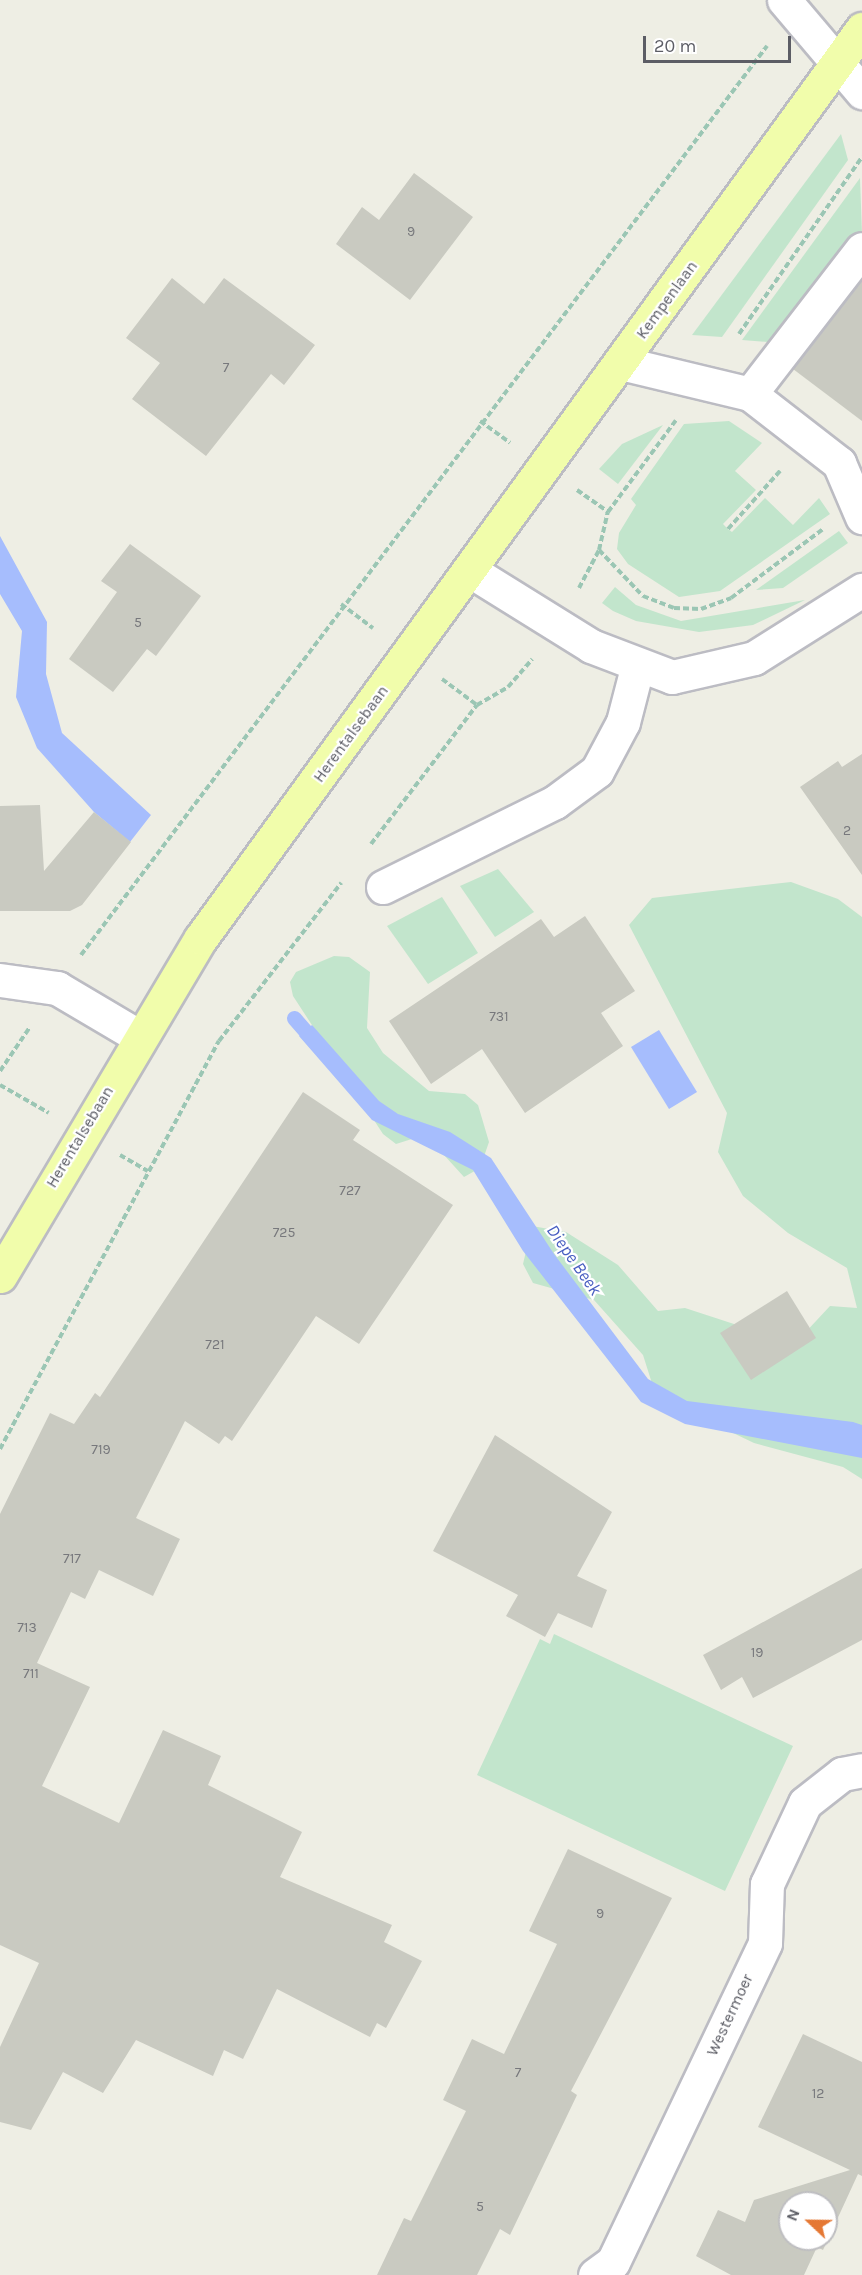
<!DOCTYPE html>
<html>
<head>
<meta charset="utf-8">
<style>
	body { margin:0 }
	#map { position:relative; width:862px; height:2275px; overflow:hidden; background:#eeeee4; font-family:Karla,sans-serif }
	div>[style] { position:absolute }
	.green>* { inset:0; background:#c2e5cc }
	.water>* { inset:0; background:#a6bdfd }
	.stream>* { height:15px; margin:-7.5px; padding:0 7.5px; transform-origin:7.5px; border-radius:7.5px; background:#a6bdfd }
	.building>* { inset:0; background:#c9cac1 }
	.path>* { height:4px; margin-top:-2px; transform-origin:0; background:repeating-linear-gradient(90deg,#9bc6b4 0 6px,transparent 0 9px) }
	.roads { filter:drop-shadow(2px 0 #bcbcc3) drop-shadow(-2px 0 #bcbcc3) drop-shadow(0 2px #bcbcc3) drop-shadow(0 -2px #bcbcc3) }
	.minor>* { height:33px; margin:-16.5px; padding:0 16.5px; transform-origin:16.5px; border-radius:16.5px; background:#fff }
	.major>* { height:33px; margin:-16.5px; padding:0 16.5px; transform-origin:16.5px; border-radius:16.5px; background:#f1fdab }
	span { translate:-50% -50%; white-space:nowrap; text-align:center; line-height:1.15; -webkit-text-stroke:4.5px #fff; paint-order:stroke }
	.number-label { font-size:14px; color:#77787c }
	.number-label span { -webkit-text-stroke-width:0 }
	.street-label { font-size:16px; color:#5c5d65 }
	.water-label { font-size:18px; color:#485ec1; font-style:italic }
	.north { position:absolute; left:778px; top:2191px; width:60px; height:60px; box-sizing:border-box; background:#fff; border:2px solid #bebec1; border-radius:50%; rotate:292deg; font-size:16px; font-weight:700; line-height:24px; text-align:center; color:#5c5d65 }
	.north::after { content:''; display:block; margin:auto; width:21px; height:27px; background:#e57834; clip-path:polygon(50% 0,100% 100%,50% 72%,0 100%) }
	.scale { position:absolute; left:643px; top:36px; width:148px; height:27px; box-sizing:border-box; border:3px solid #5c5d65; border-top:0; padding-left:8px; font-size:18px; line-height:21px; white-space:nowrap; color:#5c5d65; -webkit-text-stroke:4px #fff; paint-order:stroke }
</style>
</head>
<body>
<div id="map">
	<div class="green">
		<i style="clip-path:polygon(841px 134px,848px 160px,722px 337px,692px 335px)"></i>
		<i style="clip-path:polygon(860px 178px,862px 235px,779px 343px,742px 340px)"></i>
		<i style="clip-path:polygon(729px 421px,762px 443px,735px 471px,756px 490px,723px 524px,728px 529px,732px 532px,765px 498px,793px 525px,819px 498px,830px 514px,720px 591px,679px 597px,628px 564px,617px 549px,619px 533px,636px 505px,631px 499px,684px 424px)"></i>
		<i style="clip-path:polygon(663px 425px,618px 484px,599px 469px,622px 444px)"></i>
		<i style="clip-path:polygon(839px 531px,848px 543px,783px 588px,756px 590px)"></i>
		<i style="clip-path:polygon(615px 587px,636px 605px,681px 621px,805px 600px,753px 625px,699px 632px,636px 621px,613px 611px,602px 603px)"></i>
		<i style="clip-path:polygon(498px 869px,534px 912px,495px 937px,460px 886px)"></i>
		<i style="clip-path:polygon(791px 882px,838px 899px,862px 917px,862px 1479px,843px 1467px,754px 1443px,656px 1396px,643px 1355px,594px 1300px,533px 1283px,523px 1264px,532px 1226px,566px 1232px,618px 1265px,658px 1311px,685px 1308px,734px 1324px,746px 1338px,802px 1336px,830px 1306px,857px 1308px,847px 1268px,788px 1233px,743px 1196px,718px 1152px,727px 1113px,629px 925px,652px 898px)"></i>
		<i style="clip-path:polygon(442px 897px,478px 953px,428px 984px,387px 926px)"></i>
		<i style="clip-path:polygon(334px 956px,349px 957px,370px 972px,367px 1028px,383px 1053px,429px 1091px,465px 1094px,478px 1105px,489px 1142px,480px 1168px,464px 1177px,434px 1144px,415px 1138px,396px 1144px,383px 1134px,293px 996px,290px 982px,296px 972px)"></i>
		<i style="clip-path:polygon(554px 1634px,793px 1746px,725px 1891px,477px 1775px,540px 1639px,550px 1644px)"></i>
	</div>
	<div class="water">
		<i style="clip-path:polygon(0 536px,47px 622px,46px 674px,62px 733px,151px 815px,130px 842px,94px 812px,37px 748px,16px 697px,22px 631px,0 594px)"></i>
		<i style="clip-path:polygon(312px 1025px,379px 1101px,398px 1114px,450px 1132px,491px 1158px,554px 1254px,648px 1379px,687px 1401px,853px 1422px,862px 1425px,862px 1458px,685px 1424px,641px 1402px,523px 1251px,473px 1170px,372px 1120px,299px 1036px)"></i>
		<i style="clip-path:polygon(659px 1030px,697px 1092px,669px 1109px,631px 1047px)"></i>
	</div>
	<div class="stream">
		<i style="left:294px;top:1018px;width:35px;rotate:49deg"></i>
	</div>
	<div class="building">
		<i style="clip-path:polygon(414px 173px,473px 217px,410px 300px,336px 244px,362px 207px,379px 220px)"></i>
		<i style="clip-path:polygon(172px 278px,204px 304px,224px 278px,315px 345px,284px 385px,271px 374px,206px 456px,132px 399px,160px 363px,126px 338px)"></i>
		<i style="clip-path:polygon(862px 280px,862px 421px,793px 369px)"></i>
		<i style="clip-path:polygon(130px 544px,201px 596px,156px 656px,147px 649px,113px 692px,69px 659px,117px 592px,101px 581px)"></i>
		<i style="clip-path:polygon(862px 754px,862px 875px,800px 787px,838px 761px,842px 767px)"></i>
		<i style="clip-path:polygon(40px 805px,44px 871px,94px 812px,131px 842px,82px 905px,70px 911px,0 911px,0 806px)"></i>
		<i style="clip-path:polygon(585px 916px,635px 991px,601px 1013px,623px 1046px,525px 1113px,482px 1049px,431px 1084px,389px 1021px,541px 919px,554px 937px)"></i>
		<i style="clip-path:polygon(303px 1092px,360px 1130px,353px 1140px,453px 1205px,359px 1344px,316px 1316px,232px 1441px,225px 1436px,219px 1444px,185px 1421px,136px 1518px,180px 1539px,153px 1596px,99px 1570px,85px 1599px,71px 1592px,37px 1663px,90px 1687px,42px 1786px,119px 1823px,163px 1730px,221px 1756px,208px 1785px,302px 1832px,280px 1877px,392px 1925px,384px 1942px,422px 1961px,386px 2028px,377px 2023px,370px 2037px,277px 1989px,243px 2059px,224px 2050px,213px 2076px,136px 2040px,103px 2093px,63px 2072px,31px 2130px,0 2122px,0 2047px,39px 1963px,0 1945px,0 1514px,50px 1413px,74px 1424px,95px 1393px,100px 1397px)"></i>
		<i style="clip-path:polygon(787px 1291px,816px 1338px,751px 1380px,720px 1333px)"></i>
		<i style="clip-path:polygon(495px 1435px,612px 1512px,577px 1576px,607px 1590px,592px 1628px,558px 1613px,545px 1637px,506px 1616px,518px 1595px,433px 1551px)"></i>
		<i style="clip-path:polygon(862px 1568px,862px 1640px,753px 1698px,742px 1677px,721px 1690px,703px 1655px)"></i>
		<i style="clip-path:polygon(568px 1849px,672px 1898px,571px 2091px,577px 2095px,510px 2235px,500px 2229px,477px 2275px,377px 2275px,404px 2218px,411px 2221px,466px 2111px,443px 2100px,472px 2039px,504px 2054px,557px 1944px,529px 1931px)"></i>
		<i style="clip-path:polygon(evenodd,803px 2034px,862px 2062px,862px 2176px,858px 2174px,823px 2250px,817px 2247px,804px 2275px,731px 2275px,696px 2256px,718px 2210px,745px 2222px,754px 2200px,850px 2170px,758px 2127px,803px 2034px,790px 2203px,826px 2203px,826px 2239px,790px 2239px,790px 2203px)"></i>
	</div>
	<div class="path">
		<i style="left:739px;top:334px;width:216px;rotate:-55.2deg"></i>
		<i style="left:480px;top:421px;width:37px;rotate:36deg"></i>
		<i style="left:577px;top:490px;width:38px;rotate:35deg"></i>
		<i style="left:728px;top:529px;width:78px;rotate:-48.1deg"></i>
		<i style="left:599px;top:550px;width:64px;rotate:46.3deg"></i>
		<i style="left:643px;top:596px;width:33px;rotate:21deg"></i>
		<i style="left:674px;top:608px;width:27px;rotate:2deg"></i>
		<i style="left:701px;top:609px;width:32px;rotate:-20deg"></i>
		<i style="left:731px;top:598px;width:114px;rotate:-36.8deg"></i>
		<i style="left:579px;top:588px;width:43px;rotate:-62.2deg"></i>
		<i style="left:599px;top:550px;width:39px;rotate:-77deg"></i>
		<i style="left:608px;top:512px;width:114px;rotate:-53.5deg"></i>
		<i style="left:341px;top:604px;width:40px;rotate:37deg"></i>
		<i style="left:442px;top:679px;width:44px;rotate:36.6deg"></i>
		<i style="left:371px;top:844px;width:175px;rotate:-52.7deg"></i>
		<i style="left:477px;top:705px;width:36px;rotate:-30deg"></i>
		<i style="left:508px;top:687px;width:37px;rotate:-49deg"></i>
		<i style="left:81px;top:955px;width:1139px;rotate:-52.96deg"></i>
		<i style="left:0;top:1071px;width:53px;rotate:-55.7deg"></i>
		<i style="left:0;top:1085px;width:56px;rotate:29.7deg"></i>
		<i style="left:120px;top:1155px;width:32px;rotate:30deg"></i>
		<i style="left:0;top:1449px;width:463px;rotate:-61.8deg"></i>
		<i style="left:219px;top:1041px;width:200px;rotate:-52.3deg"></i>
	</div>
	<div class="roads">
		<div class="minor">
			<i style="left:784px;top:0;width:121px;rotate:49.7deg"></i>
			<i style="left:621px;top:363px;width:133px;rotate:13.5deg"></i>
			<i style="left:750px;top:394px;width:183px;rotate:-52.3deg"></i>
			<i style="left:750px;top:394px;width:113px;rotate:37.8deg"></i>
			<i style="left:839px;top:463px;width:59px;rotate:66.9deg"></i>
			<i style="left:469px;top:570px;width:144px;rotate:31.9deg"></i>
			<i style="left:591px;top:646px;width:87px;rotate:20.9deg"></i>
			<i style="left:672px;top:677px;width:84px;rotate:-13deg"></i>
			<i style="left:754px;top:658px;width:128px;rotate:-32.2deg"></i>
			<i style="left:383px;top:887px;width:192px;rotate:-26.3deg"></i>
			<i style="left:555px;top:802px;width:52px;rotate:-36.4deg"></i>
			<i style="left:597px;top:771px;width:55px;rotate:-62deg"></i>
			<i style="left:623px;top:722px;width:56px;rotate:-75.5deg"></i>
			<i style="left:0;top:980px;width:58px;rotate:8deg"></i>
			<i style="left:57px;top:988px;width:96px;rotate:30.6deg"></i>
			<i style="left:595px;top:2275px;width:22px;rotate:-36deg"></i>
			<i style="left:613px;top:2262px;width:353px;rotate:-64.5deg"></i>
			<i style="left:765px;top:1943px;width:59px;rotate:-88.1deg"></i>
			<i style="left:767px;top:1884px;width:89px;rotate:-64.9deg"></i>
			<i style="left:805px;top:1803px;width:47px;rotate:-38.1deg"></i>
			<i style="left:842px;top:1774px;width:20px;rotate:-11deg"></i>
		</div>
		<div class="major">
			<i style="left:0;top:1276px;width:393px;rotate:-59.3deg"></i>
			<i style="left:201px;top:938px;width:1124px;rotate:-53.98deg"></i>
		</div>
	</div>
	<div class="number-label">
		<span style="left:411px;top:232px">9</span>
		<span style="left:226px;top:368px">7</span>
		<span style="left:138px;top:623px">5</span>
		<span style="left:847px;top:831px">2</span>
		<span style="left:499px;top:1017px">731</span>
		<span style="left:350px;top:1191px">727</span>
		<span style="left:284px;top:1233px">725</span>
		<span style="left:215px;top:1345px">721</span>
		<span style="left:101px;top:1450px">719</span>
		<span style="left:72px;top:1559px">717</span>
		<span style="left:27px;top:1628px">713</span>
		<span style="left:757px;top:1653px">19</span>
		<span style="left:31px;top:1674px">711</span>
		<span style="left:600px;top:1914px">9</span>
		<span style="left:518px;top:2073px">7</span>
		<span style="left:818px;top:2094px">12</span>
		<span style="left:480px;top:2207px">5</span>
	</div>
	<div class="street-label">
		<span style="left:667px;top:300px;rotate:-54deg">Kempenlaan</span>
		<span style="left:351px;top:734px;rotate:-54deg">Herentalsebaan</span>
		<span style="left:80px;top:1137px;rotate:-59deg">Herentalsebaan</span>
		<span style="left:730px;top:2015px;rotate:-65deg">Westermoer</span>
	</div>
	<div class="water-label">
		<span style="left:574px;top:1260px;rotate:55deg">Diepe Beek</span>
	</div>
	<div class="north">N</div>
	<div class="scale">20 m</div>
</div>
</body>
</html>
